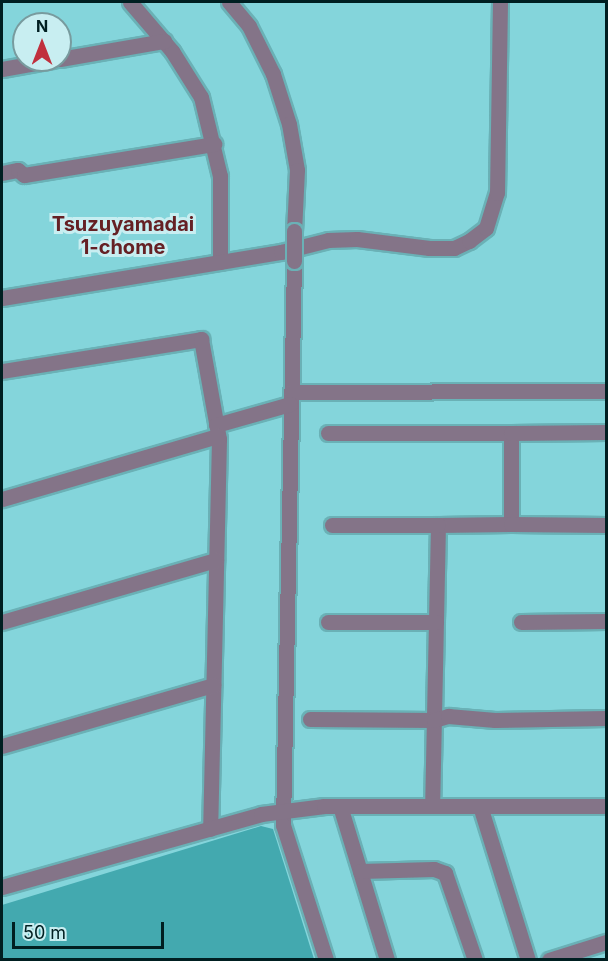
<!DOCTYPE html>
<html>
<head>
<meta charset="utf-8">
<style>
	body { margin:0 }
	#map { position:relative; width:608px; height:961px; overflow:hidden; background:#84d5db; font-family:Inter,sans-serif }
	div>[style] { position:absolute }
	.green>* { inset:0; background:#43a9af }
	.roads { filter:drop-shadow(2px 0 #6ab1b6) drop-shadow(-2px 0 #6ab1b6) drop-shadow(0 2px #6ab1b6) drop-shadow(0 -2px #6ab1b6) }
	.minor>* { height:15px; margin:-7.5px; padding:0 7.5px; transform-origin:7.5px; border-radius:7.5px; background:#847488 }
	.bridges { filter:drop-shadow(2px 0 #6ab1b6) drop-shadow(-2px 0 #6ab1b6) drop-shadow(0 2px #6ab1b6) drop-shadow(0 -2px #6ab1b6) }
	.minor-bridge>* { height:15px; margin:-7.5px; padding:0 7.5px; transform-origin:7.5px; border-radius:7.5px; background:#847488 }
	span { translate:-50% -50%; white-space:nowrap; text-align:center; line-height:1.15; -webkit-text-stroke:6px #c8eef1; paint-order:stroke }
	.neighbourhood-label { font-size:20px; color:#652024; font-weight:700 }
	.frame { position:absolute; inset:0; border:3px solid #001f21; pointer-events:none }
	.north { position:absolute; left:12px; top:12px; width:60px; height:60px; box-sizing:border-box; background:#c8eef1; border:2px solid #789b9e; border-radius:50%; rotate:0deg; font-size:16px; font-weight:700; line-height:24px; text-align:center; color:#001f21 }
	.north::after { content:''; display:block; margin:auto; width:21px; height:27px; background:#c0303d; clip-path:polygon(50% 0,100% 100%,50% 72%,0 100%) }
	.scale { position:absolute; left:12px; top:922px; width:152px; height:27px; box-sizing:border-box; border:3px solid #001f21; border-top:0; padding-left:8px; font-size:18px; line-height:21px; white-space:nowrap; color:#001f21; -webkit-text-stroke:4px #c8eef1; paint-order:stroke }
</style>
</head>
<body>
<div id="map">
	<div class="green">
		<i style="clip-path:polygon(261px 826px,273px 829px,314px 959px,2px 959px,2px 905px)"></i>
	</div>
	<div class="roads">
		<div class="minor">
			<i style="left:130px;top:2px;width:65px;rotate:49.4deg"></i>
			<i style="left:172px;top:51px;width:54px;rotate:57.8deg"></i>
			<i style="left:201px;top:97px;width:81px;rotate:76.5deg"></i>
			<i style="left:220px;top:176px;width:86px;rotate:90deg"></i>
			<i style="left:229px;top:2px;width:31px;rotate:50deg"></i>
			<i style="left:249px;top:26px;width:54px;rotate:63.4deg"></i>
			<i style="left:273px;top:74px;width:52px;rotate:72.3deg"></i>
			<i style="left:289px;top:124px;width:47px;rotate:80.1deg"></i>
			<i style="left:297px;top:170px;width:61px;rotate:92.8deg"></i>
			<i style="left:60px;top:59px;width:106px;rotate:-9.8deg"></i>
			<i style="left:2px;top:69px;width:52px;rotate:-10deg"></i>
			<i style="left:2px;top:173px;width:16px;rotate:-11deg"></i>
			<i style="left:18px;top:170px;width:8px;rotate:40deg"></i>
			<i style="left:24px;top:175px;width:193px;rotate:-9.3deg"></i>
			<i style="left:294px;top:261px;width:564px;rotate:91.12deg"></i>
			<i style="left:283px;top:825px;width:142px;rotate:72.3deg"></i>
			<i style="left:2px;top:298px;width:283px;rotate:-9.4deg"></i>
			<i style="left:281px;top:252px;width:49px;rotate:-14.3deg"></i>
			<i style="left:328px;top:240px;width:29px;rotate:-2deg"></i>
			<i style="left:357px;top:239px;width:73px;rotate:7.1deg"></i>
			<i style="left:429px;top:248px;width:25px"></i>
			<i style="left:454px;top:248px;width:17px;rotate:-25deg"></i>
			<i style="left:469px;top:241px;width:21px;rotate:-37deg"></i>
			<i style="left:486px;top:228px;width:37px;rotate:-73deg"></i>
			<i style="left:497px;top:193px;width:191px;rotate:-89.1deg"></i>
			<i style="left:2px;top:371px;width:202px;rotate:-9.1deg"></i>
			<i style="left:201px;top:339px;width:102px;rotate:79.8deg"></i>
			<i style="left:219px;top:439px;width:390px;rotate:91.3deg"></i>
			<i style="left:291px;top:392px;width:315px;rotate:-0.2deg"></i>
			<i style="left:216px;top:425px;width:77px;rotate:-15.8deg"></i>
			<i style="left:328px;top:433px;width:183px"></i>
			<i style="left:511px;top:433px;width:91px;rotate:90deg"></i>
			<i style="left:511px;top:524px;width:73px;rotate:179.2deg"></i>
			<i style="left:438px;top:525px;width:281px;rotate:91.2deg"></i>
			<i style="left:511px;top:433px;width:95px;rotate:-0.6deg"></i>
			<i style="left:2px;top:499px;width:225px;rotate:-16.3deg"></i>
			<i style="left:511px;top:524px;width:95px;rotate:0.6deg"></i>
			<i style="left:332px;top:525px;width:106px"></i>
			<i style="left:2px;top:622px;width:223px;rotate:-16.2deg"></i>
			<i style="left:328px;top:622px;width:108px"></i>
			<i style="left:521px;top:622px;width:85px;rotate:-0.7deg"></i>
			<i style="left:310px;top:719px;width:124px;rotate:0.5deg"></i>
			<i style="left:434px;top:720px;width:15px;rotate:-16deg"></i>
			<i style="left:448px;top:716px;width:47px;rotate:4.9deg"></i>
			<i style="left:495px;top:720px;width:111px;rotate:-1deg"></i>
			<i style="left:2px;top:746px;width:220px;rotate:-16.1deg"></i>
			<i style="left:340px;top:806px;width:161px;rotate:73deg"></i>
			<i style="left:480px;top:806px;width:161px;rotate:72.7deg"></i>
			<i style="left:360px;top:871px;width:74px;rotate:-1.5deg"></i>
			<i style="left:434px;top:869px;width:12px;rotate:20deg"></i>
			<i style="left:445px;top:873px;width:92px;rotate:71deg"></i>
			<i style="left:2px;top:887px;width:269px;rotate:-15.7deg"></i>
			<i style="left:261px;top:814px;width:64px;rotate:-7.2deg"></i>
			<i style="left:324px;top:806px;width:282px"></i>
			<i style="left:549px;top:960px;width:60px;rotate:-17.5deg"></i>
		</div>
	</div>
	<div class="bridges">
		<div class="minor-bridge">
			<i style="left:294px;top:261px;width:30px;rotate:-90deg"></i>
		</div>
	</div>
	<div class="neighbourhood-label">
		<span style="left:123px;top:236px">Tsuzuyamadai<br>1-chome</span>
	</div>
	<div class="frame"></div>
	<div class="north">N</div>
	<div class="scale">50 m</div>
</div>
</body>
</html>
